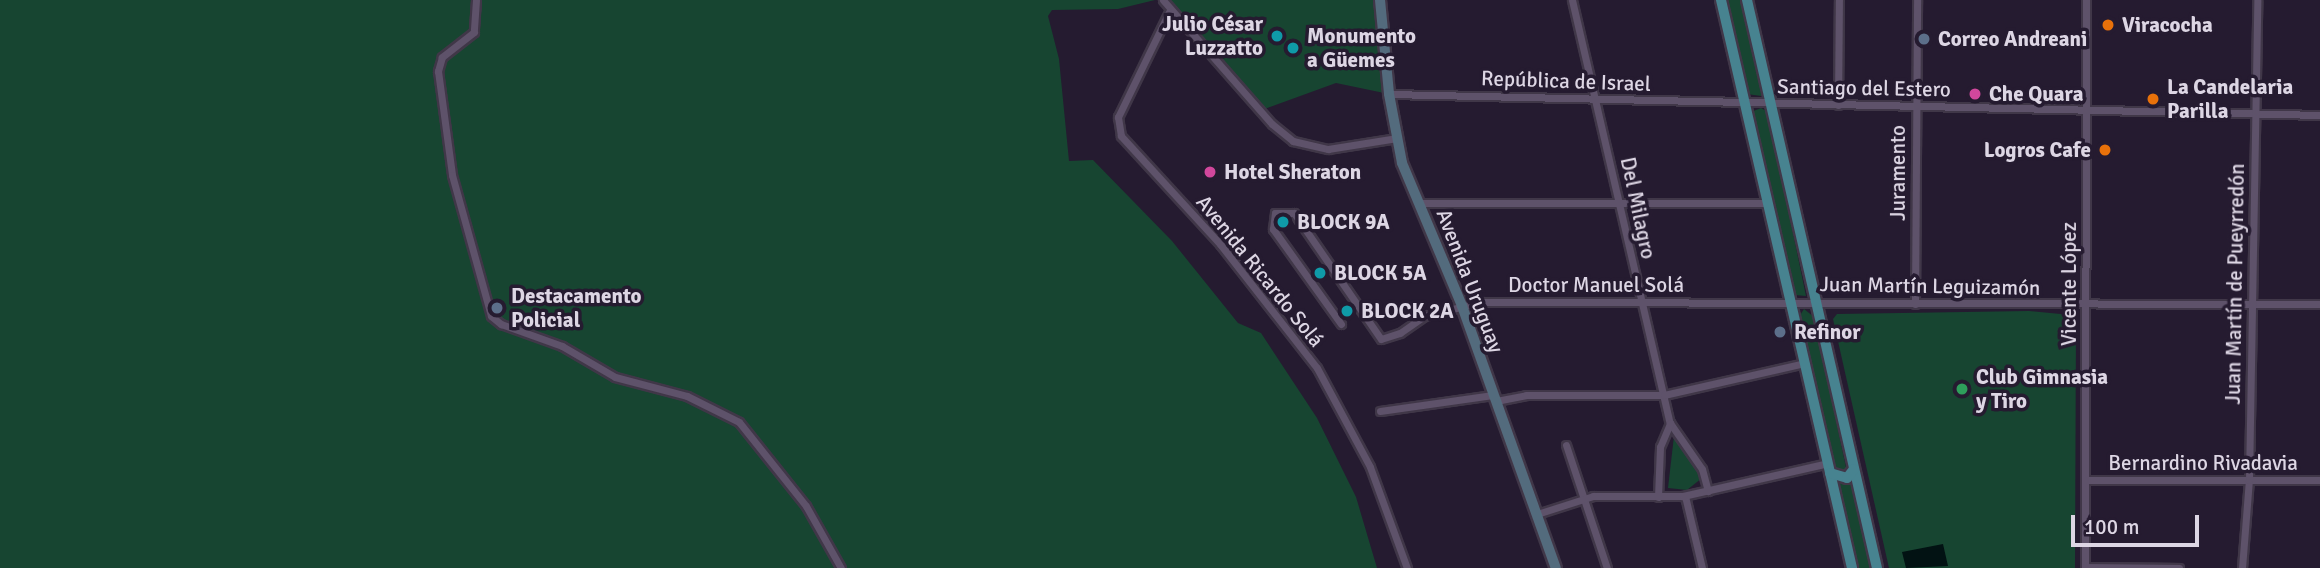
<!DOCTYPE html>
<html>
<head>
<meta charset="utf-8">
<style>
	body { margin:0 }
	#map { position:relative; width:2320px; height:568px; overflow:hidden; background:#251b30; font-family:Signika,sans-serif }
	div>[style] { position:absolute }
	.green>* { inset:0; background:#174531 }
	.water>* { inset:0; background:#021213 }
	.roads { filter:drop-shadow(2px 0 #403748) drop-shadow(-2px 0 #403748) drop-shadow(0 2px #403748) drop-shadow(0 -2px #403748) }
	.street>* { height:7px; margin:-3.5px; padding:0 3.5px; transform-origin:3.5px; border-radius:3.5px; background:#5e526a }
	.secondary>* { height:10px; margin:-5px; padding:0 5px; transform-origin:5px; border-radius:5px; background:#536b7d }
	.primary>* { height:10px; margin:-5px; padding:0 5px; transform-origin:5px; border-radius:5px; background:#478390 }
	.dots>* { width:19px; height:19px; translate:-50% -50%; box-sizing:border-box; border:4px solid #251b30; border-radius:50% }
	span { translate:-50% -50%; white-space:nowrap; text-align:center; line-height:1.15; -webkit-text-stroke:7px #251b30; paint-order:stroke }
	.poi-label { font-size:21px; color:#ddd6e4; font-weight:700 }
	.right { translate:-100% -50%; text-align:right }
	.left { translate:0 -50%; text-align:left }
	.street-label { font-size:21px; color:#ddd6e4 }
	.scale { position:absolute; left:2071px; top:515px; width:128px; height:32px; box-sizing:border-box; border:4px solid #ddd6e4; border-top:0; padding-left:9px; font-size:21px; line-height:24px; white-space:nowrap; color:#ddd6e4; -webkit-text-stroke:5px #251b30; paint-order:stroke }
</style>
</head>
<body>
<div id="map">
	<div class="green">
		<i style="clip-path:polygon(0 0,1155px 0,1118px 9px,1052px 10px,1048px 16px,1059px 59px,1069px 161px,1093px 160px,1172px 241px,1238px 323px,1261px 333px,1317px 418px,1356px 497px,1377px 568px,0 568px)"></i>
		<i style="clip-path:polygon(1167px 0,1380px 0,1389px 94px,1336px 83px,1259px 111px)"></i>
		<i style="clip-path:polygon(1726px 0,1743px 0,1764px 91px,1761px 96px,1747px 94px)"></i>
		<i style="clip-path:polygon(1761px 108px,1768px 112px,1806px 296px,1795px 295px,1792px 289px,1751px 112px)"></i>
		<i style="clip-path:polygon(1804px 309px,1814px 317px,1847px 472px,1835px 472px,1799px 317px)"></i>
		<i style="clip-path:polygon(2029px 311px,2071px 315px,2076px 320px,2075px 568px,1889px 568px,1833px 319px,1837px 314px)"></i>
		<i style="clip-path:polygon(1674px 436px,1702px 478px,1687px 490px,1668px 488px)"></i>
		<i style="clip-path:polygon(1850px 478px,1872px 568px,1856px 568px,1835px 479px,1842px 483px)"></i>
	</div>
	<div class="water">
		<i style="clip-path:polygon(1943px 544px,1948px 566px,1906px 568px,1902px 552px)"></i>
	</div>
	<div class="roads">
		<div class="street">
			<i style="left:476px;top:0;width:32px;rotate:94deg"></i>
			<i style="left:474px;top:32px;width:41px;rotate:142deg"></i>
			<i style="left:442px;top:57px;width:15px;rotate:106deg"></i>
			<i style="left:438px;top:71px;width:105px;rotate:82.3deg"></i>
			<i style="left:452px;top:175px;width:146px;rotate:74.5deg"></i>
			<i style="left:491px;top:316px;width:13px;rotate:39deg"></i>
			<i style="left:501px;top:324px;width:65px;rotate:19.8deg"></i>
			<i style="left:562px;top:346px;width:61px;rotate:30.3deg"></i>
			<i style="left:615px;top:377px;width:74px;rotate:14.8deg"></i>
			<i style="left:687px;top:396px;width:58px;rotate:26.6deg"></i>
			<i style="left:739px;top:422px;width:107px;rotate:51.4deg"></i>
			<i style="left:806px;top:506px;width:71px;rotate:60.6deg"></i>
			<i style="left:1163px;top:0;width:165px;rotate:48.7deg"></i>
			<i style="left:1272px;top:124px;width:27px;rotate:39deg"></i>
			<i style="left:1293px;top:141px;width:36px;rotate:13deg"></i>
			<i style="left:1328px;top:149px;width:70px;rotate:-9.1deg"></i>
			<i style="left:1572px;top:0;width:434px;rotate:77deg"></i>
			<i style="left:1670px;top:423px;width:56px;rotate:55.2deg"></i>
			<i style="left:1702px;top:469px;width:23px;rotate:75deg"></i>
			<i style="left:1169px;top:12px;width:117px;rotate:115.9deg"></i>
			<i style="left:1118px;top:117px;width:19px;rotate:81deg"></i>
			<i style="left:1121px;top:136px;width:147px;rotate:47.5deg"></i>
			<i style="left:1220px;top:244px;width:157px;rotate:52deg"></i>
			<i style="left:1317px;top:368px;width:112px;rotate:61.8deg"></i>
			<i style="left:1370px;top:467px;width:108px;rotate:69.9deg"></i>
			<i style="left:1389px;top:94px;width:931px;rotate:1.29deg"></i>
			<i style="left:1838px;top:105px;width:105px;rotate:-89.5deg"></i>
			<i style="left:1419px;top:203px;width:347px"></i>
			<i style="left:1915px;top:304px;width:304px;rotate:-89.6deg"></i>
			<i style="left:1341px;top:324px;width:117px;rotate:-125.6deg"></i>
			<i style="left:1273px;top:229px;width:16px;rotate:-83deg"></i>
			<i style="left:1275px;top:213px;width:19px"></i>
			<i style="left:1294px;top:213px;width:153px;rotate:55.4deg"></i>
			<i style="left:1381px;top:339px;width:20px;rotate:-18deg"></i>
			<i style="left:1400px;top:333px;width:29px;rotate:-35deg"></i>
			<i style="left:1424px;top:316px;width:59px;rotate:-13.8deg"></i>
			<i style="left:1481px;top:302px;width:839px;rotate:0.14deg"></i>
			<i style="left:1496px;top:401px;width:31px;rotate:-11deg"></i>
			<i style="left:1526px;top:395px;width:138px"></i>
			<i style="left:1664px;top:395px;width:145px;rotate:-12.8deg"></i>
			<i style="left:1380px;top:411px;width:114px;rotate:-8.1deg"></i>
			<i style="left:1566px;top:445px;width:130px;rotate:71.6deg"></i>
			<i style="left:2087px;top:480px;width:233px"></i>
			<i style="left:1685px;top:496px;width:74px;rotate:76.7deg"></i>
			<i style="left:1658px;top:497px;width:50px;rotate:-87.7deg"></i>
			<i style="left:1660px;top:447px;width:26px;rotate:-67deg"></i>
			<i style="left:1537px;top:514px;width:59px;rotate:-17.8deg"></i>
			<i style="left:1593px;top:496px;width:90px"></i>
			<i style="left:1683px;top:496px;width:149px;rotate:-12.8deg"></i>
			<i style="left:2085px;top:567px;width:94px;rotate:0.6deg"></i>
			<i style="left:2085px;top:568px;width:568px;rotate:-89.9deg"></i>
			<i style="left:2242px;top:568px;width:88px;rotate:-85.5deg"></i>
			<i style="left:2249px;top:480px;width:480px;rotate:-89deg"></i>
		</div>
		<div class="secondary">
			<i style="left:1380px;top:0;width:94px;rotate:84.5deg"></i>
			<i style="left:1389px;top:94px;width:70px;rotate:79.3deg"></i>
			<i style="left:1402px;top:163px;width:155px;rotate:67.2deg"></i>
			<i style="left:1462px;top:306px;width:278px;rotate:70.3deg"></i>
		</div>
		<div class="primary">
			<i style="left:1721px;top:0;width:583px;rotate:77.01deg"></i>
			<i style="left:1747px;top:0;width:583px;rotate:77.11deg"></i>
			<i style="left:1830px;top:473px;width:18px;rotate:16deg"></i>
			<i style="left:1847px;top:478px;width:11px;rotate:-52deg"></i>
		</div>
	</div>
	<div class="dots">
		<i style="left:2108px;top:25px;background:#e8710a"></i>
		<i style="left:1277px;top:36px;background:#0f9aa8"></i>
		<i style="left:1924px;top:39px;background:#5c6f8a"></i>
		<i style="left:1293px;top:48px;background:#0f9aa8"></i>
		<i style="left:1975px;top:94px;background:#d1479c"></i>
		<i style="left:2153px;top:99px;background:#e8710a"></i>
		<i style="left:2105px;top:150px;background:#e8710a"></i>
		<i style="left:1210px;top:172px;background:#d1479c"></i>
		<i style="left:1283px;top:222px;background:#0f9aa8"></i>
		<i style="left:1320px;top:273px;background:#0f9aa8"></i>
		<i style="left:497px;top:308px;background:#5c6f8a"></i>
		<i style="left:1347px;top:311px;background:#0f9aa8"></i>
		<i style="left:1780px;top:332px;background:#5c6f8a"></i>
		<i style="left:1962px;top:389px;background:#2e9e5b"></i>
	</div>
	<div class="poi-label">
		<span class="right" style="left:1263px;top:36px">Julio César<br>Luzzatto</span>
		<span class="left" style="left:2122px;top:25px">Viracocha</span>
		<span class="left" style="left:1307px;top:48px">Monumento<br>a Güemes</span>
		<span class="left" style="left:1938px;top:39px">Correo Andreani</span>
		<span class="left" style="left:2167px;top:99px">La Candelaria<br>Parilla</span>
		<span class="left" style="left:1989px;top:94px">Che Quara</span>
		<span class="right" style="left:2091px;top:150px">Logros Cafe</span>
		<span class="left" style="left:1224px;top:172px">Hotel Sheraton</span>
		<span class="left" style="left:1297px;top:222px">BLOCK 9A</span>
		<span class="left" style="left:1334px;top:273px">BLOCK 5A</span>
		<span class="left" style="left:511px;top:308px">Destacamento<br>Policial</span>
		<span class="left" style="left:1361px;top:311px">BLOCK 2A</span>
		<span class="left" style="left:1794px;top:332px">Refinor</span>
		<span class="left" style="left:1976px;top:389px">Club Gimnasia<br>y Tiro</span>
	</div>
	<div class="street-label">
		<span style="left:1566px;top:81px;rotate:2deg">República de Israel</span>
		<span style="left:1864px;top:88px;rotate:1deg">Santiago del Estero</span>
		<span style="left:1898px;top:173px;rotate:-90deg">Juramento</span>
		<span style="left:1638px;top:208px;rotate:78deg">Del Milagro</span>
		<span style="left:1260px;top:271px;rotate:51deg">Avenida Ricardo Solá</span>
		<span style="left:1470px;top:281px;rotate:69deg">Avenida Uruguay</span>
		<span style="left:2069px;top:284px;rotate:-90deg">Vicente López</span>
		<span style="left:2235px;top:284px;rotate:-89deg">Juan Martín de Pueyrredón</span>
		<span style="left:1596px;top:285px">Doctor Manuel Solá</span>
		<span style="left:1930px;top:286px;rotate:1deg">Juan Martín Leguizamón</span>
		<span style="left:2203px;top:463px">Bernardino Rivadavia</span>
	</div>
	<div class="scale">100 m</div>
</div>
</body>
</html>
